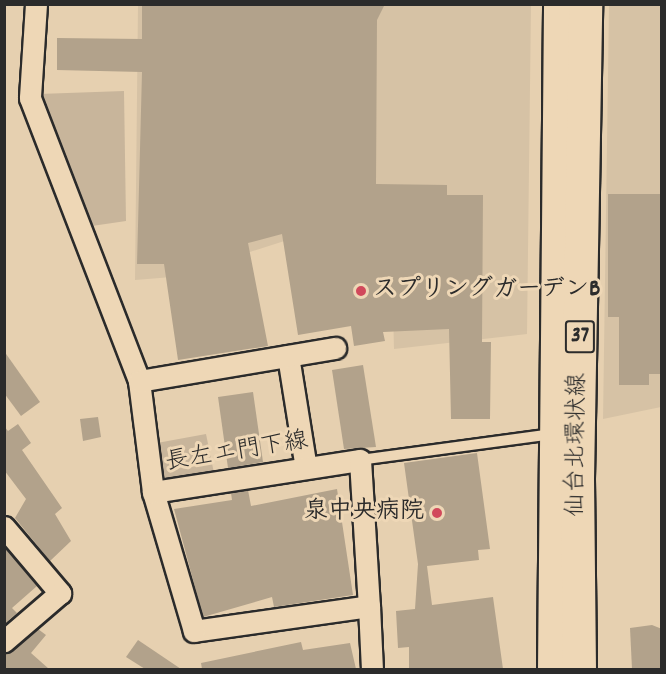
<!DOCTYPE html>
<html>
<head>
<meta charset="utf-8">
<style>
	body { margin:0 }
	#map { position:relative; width:666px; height:674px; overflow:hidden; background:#e6d0b0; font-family:Dekko,"Klee One",sans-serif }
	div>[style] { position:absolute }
	.built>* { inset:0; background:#d6c2a5 }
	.green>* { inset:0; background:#c8b59b }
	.building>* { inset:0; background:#b2a28b }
	.roads { filter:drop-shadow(2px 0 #2b2b2b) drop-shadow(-2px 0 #2b2b2b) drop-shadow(0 2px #2b2b2b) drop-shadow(0 -2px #2b2b2b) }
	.service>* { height:10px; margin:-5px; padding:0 5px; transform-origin:5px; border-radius:5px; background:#eed7b6 }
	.minor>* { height:21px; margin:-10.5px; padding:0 10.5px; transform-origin:10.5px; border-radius:10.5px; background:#eed7b6 }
	.primary>* { height:33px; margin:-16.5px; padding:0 16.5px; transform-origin:16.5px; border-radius:16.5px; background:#eed7b6 }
	.dots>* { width:16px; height:16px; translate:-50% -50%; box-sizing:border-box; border:3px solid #eed7b6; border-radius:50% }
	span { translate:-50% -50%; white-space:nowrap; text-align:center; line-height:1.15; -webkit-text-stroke:6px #eed7b6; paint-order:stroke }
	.shield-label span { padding:2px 4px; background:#eed7b6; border:2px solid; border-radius:4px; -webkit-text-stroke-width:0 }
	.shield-label { font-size:22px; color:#2b2b2b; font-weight:700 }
	.poi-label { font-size:24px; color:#2b2b2b; font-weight:700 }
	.left { translate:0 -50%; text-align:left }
	.right { translate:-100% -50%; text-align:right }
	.street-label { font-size:24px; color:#2b2b2b }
	.frame { position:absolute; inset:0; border:6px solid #2b2b2b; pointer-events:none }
</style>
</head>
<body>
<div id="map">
	<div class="built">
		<i style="clip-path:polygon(138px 5px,531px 5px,527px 334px,394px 349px,391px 228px,331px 226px,172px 277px,135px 280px)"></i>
		<i style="clip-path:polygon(609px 5px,661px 5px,661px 407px,603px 419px)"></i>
	</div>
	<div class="green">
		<i style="clip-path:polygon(124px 91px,126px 221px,85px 227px,39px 94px)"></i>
		<i style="clip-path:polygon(206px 434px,215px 478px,163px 486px,157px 443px)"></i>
	</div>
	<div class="building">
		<i style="clip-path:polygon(142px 4px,385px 4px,377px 20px,376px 184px,447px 185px,447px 195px,483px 195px,482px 342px,491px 342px,490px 419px,451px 419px,449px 329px,383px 332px,385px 341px,354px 346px,351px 326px,298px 335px,282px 234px,248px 243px,268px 346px,178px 360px,164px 264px,137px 264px,142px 72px,57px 70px,57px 38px,142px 39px)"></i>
		<i style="clip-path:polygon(608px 194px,662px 194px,662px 374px,649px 374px,649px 385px,619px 385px,619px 317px,608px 317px)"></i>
		<i style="clip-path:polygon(4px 351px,40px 402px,21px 416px,4px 393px)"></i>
		<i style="clip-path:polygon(363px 365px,376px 447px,344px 449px,332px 370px)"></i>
		<i style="clip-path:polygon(253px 392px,263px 462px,228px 468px,218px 397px)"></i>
		<i style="clip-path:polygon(98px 417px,101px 437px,83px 441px,80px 419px)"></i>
		<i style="clip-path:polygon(18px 424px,31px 443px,22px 450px,62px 508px,55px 514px,71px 541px,50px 561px,15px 518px,26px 499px,4px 470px,4px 426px,8px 431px)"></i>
		<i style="clip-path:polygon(477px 453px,490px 549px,478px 550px,479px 560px,427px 566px,432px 605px,493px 597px,503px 669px,409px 669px,409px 647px,398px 648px,396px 611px,415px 609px,418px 564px,404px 463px)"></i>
		<i style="clip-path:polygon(337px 489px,353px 595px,274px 607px,272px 597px,203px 617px,174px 509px,232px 500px,231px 493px,248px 490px,251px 506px)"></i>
		<i style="clip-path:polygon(6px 549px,37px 586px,12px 608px,17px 613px,4px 624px)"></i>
		<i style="clip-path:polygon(652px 625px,662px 629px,662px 669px,632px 669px,630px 628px)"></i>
		<i style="clip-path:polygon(38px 629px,46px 635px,31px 653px,49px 669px,4px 669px,4px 653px)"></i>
		<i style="clip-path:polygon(138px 640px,181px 669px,145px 669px,126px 657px)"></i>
		<i style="clip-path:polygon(301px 642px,303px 650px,350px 643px,356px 669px,202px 669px,201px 663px)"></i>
	</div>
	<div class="roads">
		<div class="service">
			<i style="left:360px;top:460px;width:195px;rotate:-7.7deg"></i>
		</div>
		<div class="minor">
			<i style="left:36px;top:4px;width:94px;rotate:93.7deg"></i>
			<i style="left:30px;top:98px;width:303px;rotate:68.9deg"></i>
			<i style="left:139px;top:381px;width:112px;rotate:82.8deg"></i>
			<i style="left:288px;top:356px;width:113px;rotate:80.9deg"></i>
			<i style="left:139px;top:381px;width:199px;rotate:-9.6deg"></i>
			<i style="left:4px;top:527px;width:87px;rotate:49.7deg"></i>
			<i style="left:60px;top:593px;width:74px;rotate:139.4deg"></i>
			<i style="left:369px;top:606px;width:177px;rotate:171.9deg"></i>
			<i style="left:194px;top:631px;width:145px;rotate:-106.4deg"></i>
			<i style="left:153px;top:492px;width:209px;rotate:-8.8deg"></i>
			<i style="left:360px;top:460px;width:146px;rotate:86.5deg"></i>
			<i style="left:369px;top:606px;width:64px;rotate:87.3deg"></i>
		</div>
		<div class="primary">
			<i style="left:554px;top:670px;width:666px;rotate:-89.48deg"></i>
			<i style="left:579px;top:670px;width:192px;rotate:-90.6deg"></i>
			<i style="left:577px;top:478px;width:474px;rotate:-89deg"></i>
		</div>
	</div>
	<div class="dots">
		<i style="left:361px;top:291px;background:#d1495b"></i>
		<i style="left:437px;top:513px;background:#d1495b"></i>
	</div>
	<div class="shield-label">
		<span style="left:580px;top:337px">37</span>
	</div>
	<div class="poi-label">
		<span class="left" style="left:373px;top:291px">スプリングガーデンB</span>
		<span class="right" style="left:424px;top:513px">泉中央病院</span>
	</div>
	<div class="street-label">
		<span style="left:578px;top:445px;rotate:-89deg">仙台北環状線</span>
		<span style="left:237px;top:453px;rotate:-9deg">長左エ門下線</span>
	</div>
	<div class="frame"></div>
</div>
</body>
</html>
